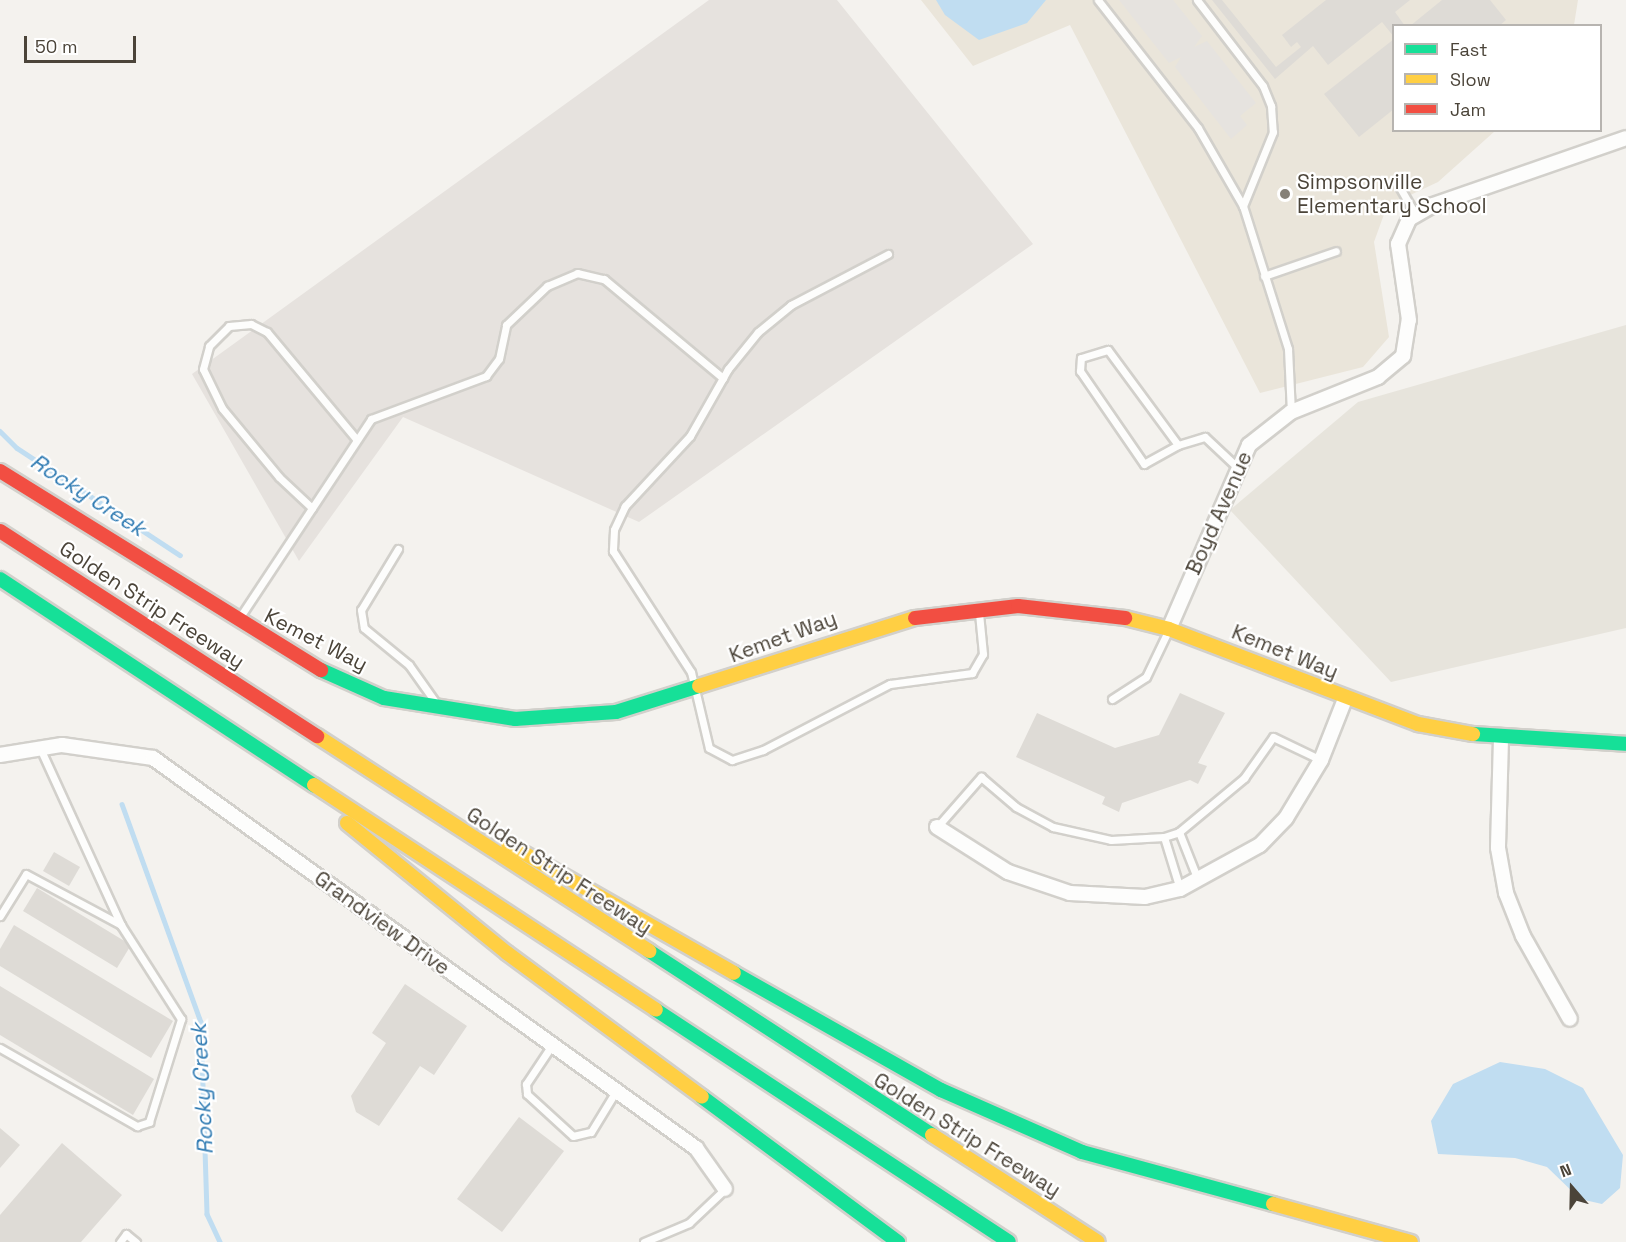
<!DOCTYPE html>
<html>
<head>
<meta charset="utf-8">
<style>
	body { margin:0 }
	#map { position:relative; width:1626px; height:1242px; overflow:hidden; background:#f4f2ee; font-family:"Space Grotesk",sans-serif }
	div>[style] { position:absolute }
	.residential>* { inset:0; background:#e7e4dc }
	.industrial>* { inset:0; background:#e6e2de }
	.education>* { inset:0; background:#eae5da }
	.parking>* { inset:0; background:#e6e3df }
	.water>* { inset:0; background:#c0ddf1 }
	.stream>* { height:4.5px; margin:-2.25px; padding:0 2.25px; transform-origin:2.25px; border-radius:2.25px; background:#c0ddf1 }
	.building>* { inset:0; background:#dedbd6 }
	.roads { filter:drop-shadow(2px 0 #d2d0cb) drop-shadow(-2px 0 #d2d0cb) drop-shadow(0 2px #d2d0cb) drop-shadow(0 -2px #d2d0cb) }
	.lane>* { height:7px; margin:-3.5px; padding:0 3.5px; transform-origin:3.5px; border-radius:3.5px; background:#fdfdfc }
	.street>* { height:14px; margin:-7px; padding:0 7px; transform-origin:7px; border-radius:7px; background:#fdfdfc }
	.fast>* { height:14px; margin:-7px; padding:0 7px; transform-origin:7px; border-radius:7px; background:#16e098 }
	.slow>* { height:14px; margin:-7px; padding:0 7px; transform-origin:7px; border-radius:7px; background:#ffcf43 }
	.jam>* { height:14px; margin:-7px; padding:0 7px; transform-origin:7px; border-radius:7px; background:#f24e42 }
	.dots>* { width:16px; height:16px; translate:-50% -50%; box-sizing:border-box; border:3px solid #fff; border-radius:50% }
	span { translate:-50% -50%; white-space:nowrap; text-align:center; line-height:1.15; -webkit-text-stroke:4.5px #fff; paint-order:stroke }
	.poi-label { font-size:21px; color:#4b4439 }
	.left { translate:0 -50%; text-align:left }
	.street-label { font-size:21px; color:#4b4439 }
	.water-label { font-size:22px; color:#2e7ab2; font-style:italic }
	.legend { position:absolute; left:1392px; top:24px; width:210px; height:108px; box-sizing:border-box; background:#fff; border:2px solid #b7b4b0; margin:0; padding:8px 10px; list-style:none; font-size:18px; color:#4b4439 }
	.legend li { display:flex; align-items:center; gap:12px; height:30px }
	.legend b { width:30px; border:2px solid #b7b4b0 }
	.north { position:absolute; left:1542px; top:1158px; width:60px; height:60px; -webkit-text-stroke:4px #fff; paint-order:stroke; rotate:340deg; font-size:16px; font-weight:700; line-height:24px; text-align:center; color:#4b4439 }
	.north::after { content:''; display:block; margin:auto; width:21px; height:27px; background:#4b4439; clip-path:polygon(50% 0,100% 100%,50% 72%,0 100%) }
	.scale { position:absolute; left:24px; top:36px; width:112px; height:27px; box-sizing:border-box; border:3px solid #4b4439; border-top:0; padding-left:8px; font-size:18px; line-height:21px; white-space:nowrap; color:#4b4439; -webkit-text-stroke:4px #fff; paint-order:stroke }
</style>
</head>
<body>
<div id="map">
	<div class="residential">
		<i style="clip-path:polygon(1626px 325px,1626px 628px,1391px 682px,1230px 510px,1358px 402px)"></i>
	</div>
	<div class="industrial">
		<i style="clip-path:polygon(709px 0,837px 0,1033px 244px,639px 522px,403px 417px,299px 561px,192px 374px)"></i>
	</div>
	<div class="education">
		<i style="clip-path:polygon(921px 0,1578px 0,1574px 25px,1394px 26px,1394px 130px,1495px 131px,1438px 182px,1387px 206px,1374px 242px,1389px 337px,1363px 367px,1260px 393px,1070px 25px,973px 66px)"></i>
	</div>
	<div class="parking">
		<i style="clip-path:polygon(1119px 0,1173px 0,1202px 36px,1194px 47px,1207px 41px,1256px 103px,1240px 116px,1247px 125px,1231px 139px,1175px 67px,1181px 57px,1169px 63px)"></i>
	</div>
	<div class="water">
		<i style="clip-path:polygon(936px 0,1046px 0,1027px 23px,979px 40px,945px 15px)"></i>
		<i style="clip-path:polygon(1500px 1062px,1545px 1069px,1583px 1088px,1623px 1155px,1620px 1188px,1602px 1204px,1580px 1199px,1547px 1167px,1515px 1158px,1438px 1154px,1431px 1121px,1453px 1084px)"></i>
	</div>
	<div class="stream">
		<i style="left:0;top:431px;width:24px;rotate:45deg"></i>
		<i style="left:17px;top:448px;width:195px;rotate:33.3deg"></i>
		<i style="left:122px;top:804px;width:232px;rotate:70.1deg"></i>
		<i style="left:201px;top:1022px;width:192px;rotate:88.2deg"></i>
		<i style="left:207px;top:1214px;width:31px;rotate:65deg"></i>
	</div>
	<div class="building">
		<i style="clip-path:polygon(1212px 0,1222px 0,1276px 67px,1301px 47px,1297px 42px,1291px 47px,1282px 35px,1326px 0,1410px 0,1395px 12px,1405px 26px,1394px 26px,1394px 37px,1382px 22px,1328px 65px,1313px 46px,1275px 79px)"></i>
		<i style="clip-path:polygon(1442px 0,1490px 0,1506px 20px,1499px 26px,1410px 26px)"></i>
		<i style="clip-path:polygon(1394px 39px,1394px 109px,1359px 137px,1324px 94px)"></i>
		<i style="clip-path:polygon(1180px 693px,1225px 713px,1198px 763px,1207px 766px,1198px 784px,1190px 780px,1122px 803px,1119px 812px,1102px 804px,1105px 797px,1016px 757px,1037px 713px,1115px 748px,1159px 735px)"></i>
		<i style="clip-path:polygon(54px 852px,80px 867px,69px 886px,43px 871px)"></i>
		<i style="clip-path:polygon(37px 888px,131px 945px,117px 968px,23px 911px)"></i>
		<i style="clip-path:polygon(14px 925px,173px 1021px,151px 1058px,0 966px,0 949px)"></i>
		<i style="clip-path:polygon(405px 984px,467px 1026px,434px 1075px,420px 1066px,379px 1126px,356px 1112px,351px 1096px,386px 1043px,372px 1033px)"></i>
		<i style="clip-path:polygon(0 986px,154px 1079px,133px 1115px,0 1035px)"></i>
		<i style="clip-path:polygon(519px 1117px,564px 1151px,502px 1232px,457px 1199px)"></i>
		<i style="clip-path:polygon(0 1128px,20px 1145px,0 1168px)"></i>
		<i style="clip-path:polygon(62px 1143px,122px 1195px,81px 1242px,0 1242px,0 1215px)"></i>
	</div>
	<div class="roads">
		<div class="lane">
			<i style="left:1098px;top:0;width:162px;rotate:52deg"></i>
			<i style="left:1198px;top:128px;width:90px;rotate:60deg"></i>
			<i style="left:1243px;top:206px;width:150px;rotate:72.5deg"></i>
			<i style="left:1288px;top:349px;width:63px;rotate:87.3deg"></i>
			<i style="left:1197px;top:0;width:108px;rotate:52.5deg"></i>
			<i style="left:1263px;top:86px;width:22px;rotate:68deg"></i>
			<i style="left:1271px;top:106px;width:26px;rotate:86deg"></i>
			<i style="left:1273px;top:132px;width:80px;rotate:112.1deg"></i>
			<i style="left:1399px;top:186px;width:32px;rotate:60deg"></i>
			<i style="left:888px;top:254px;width:110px;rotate:152.3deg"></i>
			<i style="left:791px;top:305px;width:43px;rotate:140.7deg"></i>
			<i style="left:758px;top:332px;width:48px;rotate:129deg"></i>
			<i style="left:728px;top:369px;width:77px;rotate:119.6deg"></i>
			<i style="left:690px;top:436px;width:96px;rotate:132.9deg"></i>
			<i style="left:625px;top:506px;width:26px;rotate:115deg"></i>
			<i style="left:614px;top:530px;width:21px;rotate:93deg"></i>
			<i style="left:613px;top:551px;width:144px;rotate:57.2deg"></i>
			<i style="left:691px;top:672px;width:78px;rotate:76.7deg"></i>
			<i style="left:709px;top:748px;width:26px;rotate:28deg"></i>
			<i style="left:732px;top:760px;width:33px;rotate:-18deg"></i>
			<i style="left:763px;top:750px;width:143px;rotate:-27.5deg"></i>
			<i style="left:890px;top:684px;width:83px;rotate:-7.6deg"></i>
			<i style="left:972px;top:673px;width:22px;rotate:-60deg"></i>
			<i style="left:983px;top:654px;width:41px;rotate:-95.6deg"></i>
			<i style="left:1264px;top:276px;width:76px;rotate:-19.1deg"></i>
			<i style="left:1178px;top:445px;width:39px;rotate:151deg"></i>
			<i style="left:1144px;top:464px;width:113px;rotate:-124.5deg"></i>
			<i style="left:1080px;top:371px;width:13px;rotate:-86deg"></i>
			<i style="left:1081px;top:358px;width:28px;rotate:-17deg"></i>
			<i style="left:1108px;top:350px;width:118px;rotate:53.6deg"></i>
			<i style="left:1178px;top:445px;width:28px;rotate:-17deg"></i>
			<i style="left:1205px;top:437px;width:44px;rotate:43.2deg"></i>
			<i style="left:312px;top:508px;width:45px;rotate:-136.8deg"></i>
			<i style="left:279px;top:477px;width:89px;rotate:-129.6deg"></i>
			<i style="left:222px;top:408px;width:43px;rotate:-116deg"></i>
			<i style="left:203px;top:369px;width:24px;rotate:-75deg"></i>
			<i style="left:209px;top:346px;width:28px;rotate:-45deg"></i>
			<i style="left:229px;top:326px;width:22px;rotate:-5deg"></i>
			<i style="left:251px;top:324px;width:18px;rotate:27deg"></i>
			<i style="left:267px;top:332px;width:139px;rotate:50.2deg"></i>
			<i style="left:398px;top:549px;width:71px;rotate:121.2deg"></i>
			<i style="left:361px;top:610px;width:18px;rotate:81deg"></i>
			<i style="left:364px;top:628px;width:58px;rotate:39.4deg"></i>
			<i style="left:409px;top:665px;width:50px;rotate:54.7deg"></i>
			<i style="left:238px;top:620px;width:241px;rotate:-56.5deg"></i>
			<i style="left:371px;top:419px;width:123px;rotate:-20.5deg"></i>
			<i style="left:486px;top:376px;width:21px;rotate:-53deg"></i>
			<i style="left:499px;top:359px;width:35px;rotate:-78deg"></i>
			<i style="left:506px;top:325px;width:57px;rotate:-43.6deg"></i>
			<i style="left:547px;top:286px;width:33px;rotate:-23deg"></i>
			<i style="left:577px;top:273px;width:28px;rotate:13deg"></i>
			<i style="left:604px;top:279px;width:155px;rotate:39.8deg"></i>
			<i style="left:1112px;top:699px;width:40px;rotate:-32.9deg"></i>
			<i style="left:1146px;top:677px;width:51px;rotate:-64.4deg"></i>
			<i style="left:937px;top:827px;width:67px;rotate:-48.7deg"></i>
			<i style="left:981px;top:777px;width:46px;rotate:40.6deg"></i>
			<i style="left:1016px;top:807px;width:42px;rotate:28.4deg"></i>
			<i style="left:1053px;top:827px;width:59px;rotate:12.6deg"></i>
			<i style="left:1111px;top:840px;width:53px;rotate:-3.2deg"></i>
			<i style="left:1164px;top:837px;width:16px;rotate:-18deg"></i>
			<i style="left:1179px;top:832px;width:85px;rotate:-39.7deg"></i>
			<i style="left:1244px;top:778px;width:50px;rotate:-54.7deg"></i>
			<i style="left:1273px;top:737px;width:53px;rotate:25.6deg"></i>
			<i style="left:1179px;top:832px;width:52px;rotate:68.4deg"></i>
			<i style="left:1164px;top:837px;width:54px;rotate:72.9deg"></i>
			<i style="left:0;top:916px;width:49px;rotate:-58.2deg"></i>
			<i style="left:26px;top:874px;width:108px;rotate:28.2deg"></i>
			<i style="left:552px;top:1045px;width:47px;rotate:123.7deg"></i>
			<i style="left:526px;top:1084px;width:10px;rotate:84deg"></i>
			<i style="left:527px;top:1094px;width:62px;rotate:42.4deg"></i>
			<i style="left:573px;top:1136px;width:18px;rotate:-13deg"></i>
			<i style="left:591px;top:1132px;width:48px;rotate:-58.6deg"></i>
			<i style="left:0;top:1048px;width:158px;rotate:29.7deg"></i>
			<i style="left:137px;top:1126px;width:13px;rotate:-18deg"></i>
			<i style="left:149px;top:1122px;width:108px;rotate:-72.7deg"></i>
			<i style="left:181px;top:1019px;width:112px;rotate:-122.6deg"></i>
			<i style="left:121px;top:925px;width:195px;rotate:-114.6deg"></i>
			<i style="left:120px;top:1242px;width:10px;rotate:-53deg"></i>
			<i style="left:126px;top:1234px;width:13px;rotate:39deg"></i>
			<i style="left:644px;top:1242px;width:49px;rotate:-22.9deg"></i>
			<i style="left:689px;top:1223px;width:50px;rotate:-43.4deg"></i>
		</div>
		<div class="street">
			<i style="left:1169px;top:629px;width:201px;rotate:-66.5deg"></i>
			<i style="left:1249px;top:445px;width:53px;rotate:-38.2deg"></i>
			<i style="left:1291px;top:412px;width:94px;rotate:-21.9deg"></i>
			<i style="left:1378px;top:377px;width:33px;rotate:-40deg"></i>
			<i style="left:1403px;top:356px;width:36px;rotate:-81deg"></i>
			<i style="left:1409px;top:320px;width:77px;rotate:-98.2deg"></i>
			<i style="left:1398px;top:244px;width:27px;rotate:-66deg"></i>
			<i style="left:1409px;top:219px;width:28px;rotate:-30deg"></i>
			<i style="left:1433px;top:205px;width:204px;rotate:-19.1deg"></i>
			<i style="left:1501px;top:739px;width:109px;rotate:91.6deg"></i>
			<i style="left:1498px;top:848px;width:46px;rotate:79.9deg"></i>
			<i style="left:1506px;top:893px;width:46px;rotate:68.4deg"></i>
			<i style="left:1523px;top:936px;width:95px;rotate:60.5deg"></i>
			<i style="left:0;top:755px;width:63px;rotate:-9.2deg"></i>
			<i style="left:62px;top:745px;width:92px;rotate:8.1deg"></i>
			<i style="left:153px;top:758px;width:669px;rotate:35.69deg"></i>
			<i style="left:696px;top:1148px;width:50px;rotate:54.7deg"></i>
			<i style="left:937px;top:827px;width:84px;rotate:32.4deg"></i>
			<i style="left:1008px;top:872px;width:65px;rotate:18.7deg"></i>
			<i style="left:1070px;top:893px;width:75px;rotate:3.1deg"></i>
			<i style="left:1145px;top:897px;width:36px;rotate:-13deg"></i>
			<i style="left:1180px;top:889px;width:91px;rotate:-28.8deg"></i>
			<i style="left:1260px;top:845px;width:37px;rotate:-46deg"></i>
			<i style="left:1286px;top:818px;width:68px;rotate:-58.9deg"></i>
			<i style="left:1321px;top:760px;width:66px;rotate:-68.5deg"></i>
		</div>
		<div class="fast">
			<i style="left:0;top:579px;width:376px;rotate:33.3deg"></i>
			<i style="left:321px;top:670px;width:69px;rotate:24deg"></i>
			<i style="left:384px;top:698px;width:133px;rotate:9.1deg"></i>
			<i style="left:515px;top:719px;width:101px;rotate:-4deg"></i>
			<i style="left:616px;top:712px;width:87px;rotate:-17.4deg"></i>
			<i style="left:1473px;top:734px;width:153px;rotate:3.7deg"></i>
			<i style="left:649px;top:951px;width:338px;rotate:33deg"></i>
			<i style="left:734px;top:973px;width:238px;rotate:29.5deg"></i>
			<i style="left:941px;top:1090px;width:154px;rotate:23.7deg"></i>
			<i style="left:1082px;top:1152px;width:198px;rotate:15.2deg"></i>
			<i style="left:656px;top:1010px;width:422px;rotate:33.3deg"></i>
			<i style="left:702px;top:1097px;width:244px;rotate:36.5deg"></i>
		</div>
		<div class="slow">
			<i style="left:1125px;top:618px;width:45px;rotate:14deg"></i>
			<i style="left:1169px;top:629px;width:267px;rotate:20.9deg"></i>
			<i style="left:1418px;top:724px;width:56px;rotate:10.3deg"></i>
			<i style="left:699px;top:686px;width:226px;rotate:-17.5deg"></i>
			<i style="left:317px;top:736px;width:396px;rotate:32.9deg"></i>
			<i style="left:314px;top:785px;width:409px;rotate:33.3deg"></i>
			<i style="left:347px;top:823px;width:206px;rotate:39.1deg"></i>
			<i style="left:507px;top:953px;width:242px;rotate:36.4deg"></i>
			<i style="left:508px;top:844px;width:260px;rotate:29.7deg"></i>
			<i style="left:932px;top:1135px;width:197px;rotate:32.8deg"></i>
			<i style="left:1273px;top:1204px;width:143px;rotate:15.4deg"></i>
		</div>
		<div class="jam">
			<i style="left:0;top:471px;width:378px;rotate:31.8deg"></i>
			<i style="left:0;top:531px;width:378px;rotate:32.9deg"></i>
			<i style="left:915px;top:618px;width:104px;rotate:-6.6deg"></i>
			<i style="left:1018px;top:606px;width:108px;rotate:6.4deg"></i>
		</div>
	</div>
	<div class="dots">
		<i style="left:1285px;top:194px;background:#868178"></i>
	</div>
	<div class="poi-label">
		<span class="left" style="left:1297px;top:194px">Simpsonville<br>Elementary School</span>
	</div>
	<div class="street-label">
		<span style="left:1219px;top:513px;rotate:-66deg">Boyd Avenue</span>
		<span style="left:152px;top:605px;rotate:33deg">Golden Strip Freeway</span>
		<span style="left:783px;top:637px;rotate:-20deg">Kemet Way</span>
		<span style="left:316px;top:640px;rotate:27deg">Kemet Way</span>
		<span style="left:1285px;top:652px;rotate:22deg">Kemet Way</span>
		<span style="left:559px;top:871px;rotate:33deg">Golden Strip Freeway</span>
		<span style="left:382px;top:923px;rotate:36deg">Grandview Drive</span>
		<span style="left:967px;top:1135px;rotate:32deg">Golden Strip Freeway</span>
	</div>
	<div class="water-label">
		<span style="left:88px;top:495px;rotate:33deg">Rocky Creek</span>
		<span style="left:202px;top:1089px;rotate:-93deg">Rocky Creek</span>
	</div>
	<ul class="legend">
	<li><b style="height:8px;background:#16e098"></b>Fast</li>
	<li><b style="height:8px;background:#ffcf43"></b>Slow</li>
	<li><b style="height:8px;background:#f24e42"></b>Jam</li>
	</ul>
	<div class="north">N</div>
	<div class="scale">50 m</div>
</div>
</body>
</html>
